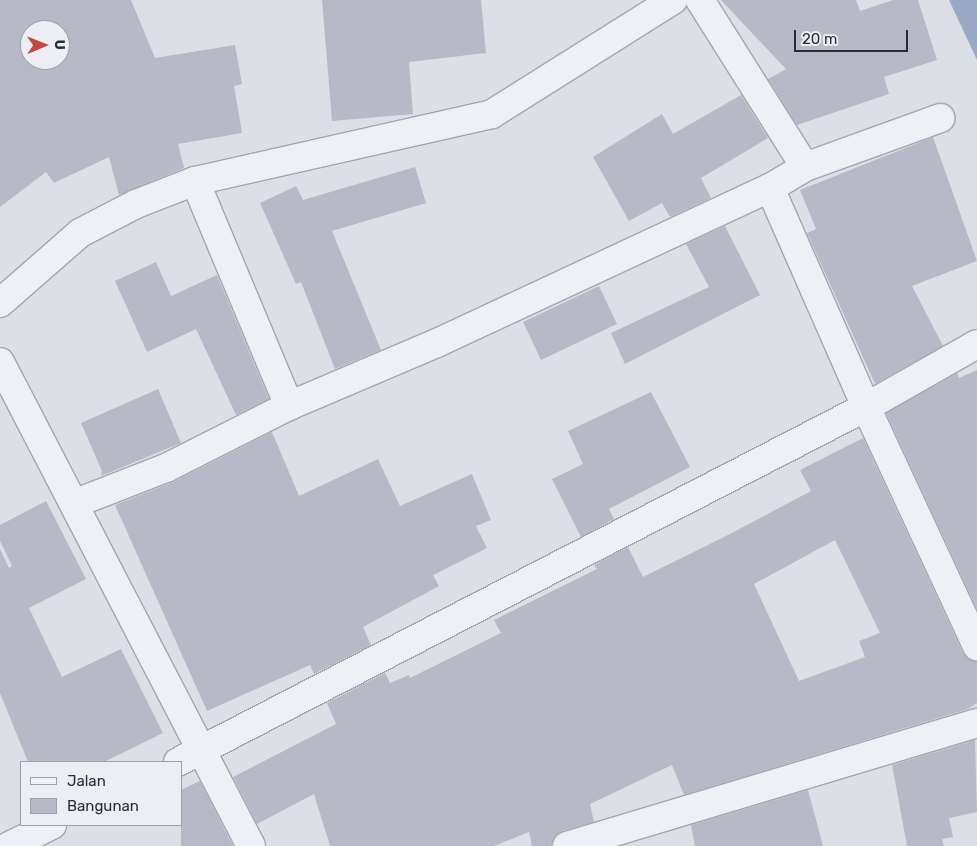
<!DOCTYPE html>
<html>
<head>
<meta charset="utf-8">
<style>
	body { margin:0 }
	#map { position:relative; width:977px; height:846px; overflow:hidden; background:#dddfe6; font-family:Rubik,sans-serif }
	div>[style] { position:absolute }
	.water>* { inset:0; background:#99a8c5 }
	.building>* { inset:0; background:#b7bac6 }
	.roads { filter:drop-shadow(1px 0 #a3a5b0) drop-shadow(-1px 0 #a3a5b0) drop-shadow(0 1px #a3a5b0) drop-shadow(0 -1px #a3a5b0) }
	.minor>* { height:28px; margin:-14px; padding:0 14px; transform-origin:14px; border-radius:14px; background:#eff0f5 }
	span { translate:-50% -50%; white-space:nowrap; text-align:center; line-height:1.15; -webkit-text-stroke:5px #eceef4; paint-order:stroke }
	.legend { position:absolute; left:20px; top:761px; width:162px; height:65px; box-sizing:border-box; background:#eceef4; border:1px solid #9da0aa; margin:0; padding:6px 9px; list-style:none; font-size:15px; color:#272b3c }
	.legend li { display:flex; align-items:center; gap:10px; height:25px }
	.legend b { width:25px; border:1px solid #9da0aa }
	.north { position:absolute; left:20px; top:20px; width:50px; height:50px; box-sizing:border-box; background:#eceef4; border:1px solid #9da0aa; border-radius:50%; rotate:89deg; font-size:14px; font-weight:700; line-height:20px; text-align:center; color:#272b3c }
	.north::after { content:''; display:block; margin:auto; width:18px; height:22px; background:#c84545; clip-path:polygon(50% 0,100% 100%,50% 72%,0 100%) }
	.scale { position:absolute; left:794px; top:30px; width:114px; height:22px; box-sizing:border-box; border:2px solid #272b3c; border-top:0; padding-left:6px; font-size:15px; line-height:18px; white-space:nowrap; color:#272b3c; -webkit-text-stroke:4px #eceef4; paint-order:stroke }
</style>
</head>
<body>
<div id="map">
	<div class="water">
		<i style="clip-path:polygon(949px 0,977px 0,977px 60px)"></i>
	</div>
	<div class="building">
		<i style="clip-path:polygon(evenodd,0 0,131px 0,155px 58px,235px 45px,242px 84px,234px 86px,242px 133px,178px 144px,184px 168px,119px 195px,109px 157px,54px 183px,46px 172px,0 207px,0 0,30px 30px,60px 30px,60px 60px,30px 60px,30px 30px)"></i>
		<i style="clip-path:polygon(322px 0,481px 0,486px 53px,409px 62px,413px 114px,332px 121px)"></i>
		<i style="clip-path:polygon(721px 0,856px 0,860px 11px,893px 0,918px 0,937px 60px,884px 77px,889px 94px,797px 125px,768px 79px,786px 69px)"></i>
		<i style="clip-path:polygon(741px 95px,768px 138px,701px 178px,711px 198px,670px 217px,662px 203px,629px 221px,593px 157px,662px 114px,673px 134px)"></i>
		<i style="clip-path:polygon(933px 137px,977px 261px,912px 286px,943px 346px,875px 384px,807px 233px,816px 229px,800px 190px)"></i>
		<i style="clip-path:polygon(415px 167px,426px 203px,332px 231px,381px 350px,335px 369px,301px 282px,296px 284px,260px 203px,296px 186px,303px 200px)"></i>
		<i style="clip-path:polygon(725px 226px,760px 295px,625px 364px,611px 333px,709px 287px,686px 244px)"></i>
		<i style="clip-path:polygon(156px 262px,171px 296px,217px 275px,269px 399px,236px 415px,196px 329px,147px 352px,115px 281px)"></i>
		<i style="clip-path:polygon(599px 286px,617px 324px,541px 360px,523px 322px)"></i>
		<i style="clip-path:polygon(977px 370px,977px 609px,886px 413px,957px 373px,959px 378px)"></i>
		<i style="clip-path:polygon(158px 389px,181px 443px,101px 476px,102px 471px,81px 423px)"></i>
		<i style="clip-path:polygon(651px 392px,690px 467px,609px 509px,614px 519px,581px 537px,552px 479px,583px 464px,568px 431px)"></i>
		<i style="clip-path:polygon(272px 432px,299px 496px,378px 459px,400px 506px,472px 474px,491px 520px,476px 526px,487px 548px,433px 575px,439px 586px,363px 627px,371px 645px,314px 674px,310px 665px,207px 711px,115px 505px,173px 482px)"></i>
		<i style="clip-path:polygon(evenodd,863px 438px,963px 653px,977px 661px,977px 703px,968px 709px,684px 795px,672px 765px,590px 804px,594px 822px,562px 831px,555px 836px,552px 846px,532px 846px,529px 832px,494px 846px,330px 846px,314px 794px,257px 824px,233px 777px,336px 724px,327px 703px,385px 673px,390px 683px,409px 675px,410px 678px,501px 633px,494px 620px,597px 569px,594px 565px,628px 547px,643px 577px,728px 535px,811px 491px,800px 470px,863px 438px,835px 540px,880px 633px,859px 641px,865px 657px,799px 681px,754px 584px,835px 540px)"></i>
		<i style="clip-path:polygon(46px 501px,86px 579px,29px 608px,62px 677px,121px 649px,163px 733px,104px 762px,28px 762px,0 693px,0 549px,9px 568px,12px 566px,0 541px,0 525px)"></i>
		<i style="clip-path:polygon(975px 740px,977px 812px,949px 818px,953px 837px,942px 839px,944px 846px,907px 846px,892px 765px)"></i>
		<i style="clip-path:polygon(200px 781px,233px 846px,181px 846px,181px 790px)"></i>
		<i style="clip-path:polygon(808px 790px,823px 846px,695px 846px,691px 825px)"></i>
	</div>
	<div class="roads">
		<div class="minor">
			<i style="left:700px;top:0;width:197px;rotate:57.8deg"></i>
			<i style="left:195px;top:181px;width:244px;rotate:67.3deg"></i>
			<i style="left:770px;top:188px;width:41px;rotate:-31deg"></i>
			<i style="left:805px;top:167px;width:144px;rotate:-19.9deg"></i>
			<i style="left:0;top:303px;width:106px;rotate:-41.2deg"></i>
			<i style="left:80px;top:233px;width:63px;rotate:-27.4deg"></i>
			<i style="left:136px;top:204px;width:63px;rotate:-21.3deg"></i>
			<i style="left:195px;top:181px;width:304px;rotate:-12.7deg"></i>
			<i style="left:492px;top:114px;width:214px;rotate:-32.2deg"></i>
			<i style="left:977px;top:344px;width:128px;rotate:150.4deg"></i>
			<i style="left:866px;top:407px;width:264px;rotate:65.1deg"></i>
			<i style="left:0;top:362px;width:545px;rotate:62.59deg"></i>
			<i style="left:76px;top:503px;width:97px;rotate:-21.3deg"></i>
			<i style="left:166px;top:468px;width:138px;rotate:-26.8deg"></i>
			<i style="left:289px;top:406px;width:161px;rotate:-23.1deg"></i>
			<i style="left:437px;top:343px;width:367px;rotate:-25deg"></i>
			<i style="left:770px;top:188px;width:239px;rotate:66.3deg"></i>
			<i style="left:866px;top:407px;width:774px;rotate:152.71deg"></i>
			<i style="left:9px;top:846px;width:48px;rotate:-26deg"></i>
			<i style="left:567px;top:846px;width:428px;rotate:-16.7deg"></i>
		</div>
	</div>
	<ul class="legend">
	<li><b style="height:6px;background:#eff0f5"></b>Jalan</li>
	<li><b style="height:14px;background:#b7bac6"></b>Bangunan</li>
	</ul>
	<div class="north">U</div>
	<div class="scale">20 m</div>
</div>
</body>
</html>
